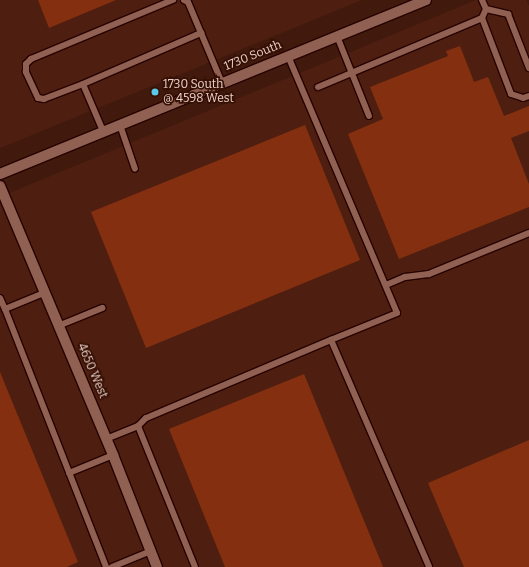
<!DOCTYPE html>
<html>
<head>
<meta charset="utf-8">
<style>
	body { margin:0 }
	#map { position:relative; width:529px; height:567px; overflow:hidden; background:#411a0d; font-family:Bitter,serif }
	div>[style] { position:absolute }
	.built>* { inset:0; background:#4e1f10 }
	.building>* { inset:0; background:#842f10 }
	.roads { filter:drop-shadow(1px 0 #260200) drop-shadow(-1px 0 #260200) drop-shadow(0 1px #260200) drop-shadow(0 -1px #260200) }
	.lane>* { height:6px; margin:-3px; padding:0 3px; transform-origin:3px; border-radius:3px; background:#906153 }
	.street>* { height:10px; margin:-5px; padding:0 5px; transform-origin:5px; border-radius:5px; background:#906153 }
	.dots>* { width:11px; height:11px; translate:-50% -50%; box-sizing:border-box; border:2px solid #361004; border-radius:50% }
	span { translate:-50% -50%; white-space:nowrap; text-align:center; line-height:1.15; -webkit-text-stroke:3.5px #361004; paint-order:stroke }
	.street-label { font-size:12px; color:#ecd1c9 }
	.poi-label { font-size:12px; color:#ecd1c9 }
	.left { translate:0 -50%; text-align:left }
</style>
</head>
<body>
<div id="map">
	<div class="built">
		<i style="clip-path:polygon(0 0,362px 0,0 148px)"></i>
		<i style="clip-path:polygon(476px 0,526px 0,529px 6px,529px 567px,0 567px,0 197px)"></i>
	</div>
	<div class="building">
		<i style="clip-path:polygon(38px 0,116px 0,49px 28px)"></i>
		<i style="clip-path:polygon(460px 46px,474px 82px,488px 77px,504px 116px,529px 106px,529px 131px,511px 138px,529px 184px,529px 207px,399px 259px,348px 134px,383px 119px,370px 87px,448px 56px,446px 51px)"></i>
		<i style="clip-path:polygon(305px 125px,360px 260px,146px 348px,91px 212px)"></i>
		<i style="clip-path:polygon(0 372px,78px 562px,67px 567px,0 567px)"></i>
		<i style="clip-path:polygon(304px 374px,383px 567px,225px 567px,169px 429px)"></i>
		<i style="clip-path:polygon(529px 440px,529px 567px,464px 567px,428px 483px)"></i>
	</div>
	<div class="roads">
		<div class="lane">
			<i style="left:184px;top:0;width:4px;rotate:27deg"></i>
			<i style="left:188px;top:2px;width:88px;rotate:67.2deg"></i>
			<i style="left:482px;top:0;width:10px;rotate:66deg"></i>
			<i style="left:486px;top:9px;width:10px;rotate:114deg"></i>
			<i style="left:482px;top:18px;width:81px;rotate:69.1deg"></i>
			<i style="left:511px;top:94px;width:13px;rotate:18deg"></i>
			<i style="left:523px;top:98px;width:6px;rotate:-18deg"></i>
			<i style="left:486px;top:9px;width:23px;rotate:13deg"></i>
			<i style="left:508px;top:14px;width:58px;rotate:68.7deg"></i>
			<i style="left:337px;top:36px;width:86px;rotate:68.2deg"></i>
			<i style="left:288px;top:56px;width:279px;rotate:67deg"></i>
			<i style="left:397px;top:313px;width:71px;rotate:157.8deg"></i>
			<i style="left:331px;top:340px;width:247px;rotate:66.6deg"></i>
			<i style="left:83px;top:84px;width:129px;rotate:-23.4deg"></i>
			<i style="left:318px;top:87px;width:178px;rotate:-22.8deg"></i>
			<i style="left:120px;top:125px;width:46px;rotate:71.2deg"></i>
			<i style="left:103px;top:131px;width:51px;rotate:-113.1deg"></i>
			<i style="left:83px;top:84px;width:42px;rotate:159deg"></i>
			<i style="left:44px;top:99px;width:6px;rotate:-171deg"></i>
			<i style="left:38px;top:98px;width:29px;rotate:-115deg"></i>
			<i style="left:26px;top:72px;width:8px;rotate:-90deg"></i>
			<i style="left:26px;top:64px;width:7px;rotate:-45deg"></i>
			<i style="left:31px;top:59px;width:154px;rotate:-22.6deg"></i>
			<i style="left:386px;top:285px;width:21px;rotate:-23deg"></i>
			<i style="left:405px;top:277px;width:24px;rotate:-7deg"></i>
			<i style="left:429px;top:274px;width:108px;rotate:-22.3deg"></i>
			<i style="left:0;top:298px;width:12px;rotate:66deg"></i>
			<i style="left:5px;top:309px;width:42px;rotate:-22.3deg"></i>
			<i style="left:5px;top:309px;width:277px;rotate:68.6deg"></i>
			<i style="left:58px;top:326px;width:48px;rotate:-22.2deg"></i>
			<i style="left:138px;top:426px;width:152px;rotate:68deg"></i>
			<i style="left:106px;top:439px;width:35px;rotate:-22deg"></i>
			<i style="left:138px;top:426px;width:11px;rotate:-45deg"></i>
			<i style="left:146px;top:418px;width:201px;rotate:-22.9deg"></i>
			<i style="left:69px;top:473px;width:48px;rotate:-22.2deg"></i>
			<i style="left:112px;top:567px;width:42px;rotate:-22.3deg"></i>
		</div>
		<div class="street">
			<i style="left:0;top:174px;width:460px;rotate:-22.2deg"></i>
			<i style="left:0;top:186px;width:292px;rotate:67.2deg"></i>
			<i style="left:113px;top:455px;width:120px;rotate:68.6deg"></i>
		</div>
	</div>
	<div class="dots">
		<i style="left:155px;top:92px;background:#5ac8e6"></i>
	</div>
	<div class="street-label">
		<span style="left:253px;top:56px;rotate:-22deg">1730 South</span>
		<span style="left:92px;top:371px;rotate:67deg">4650 West</span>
	</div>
	<div class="poi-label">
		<span class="left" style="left:163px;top:92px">1730 South<br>@ 4598 West</span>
	</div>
</div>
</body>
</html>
